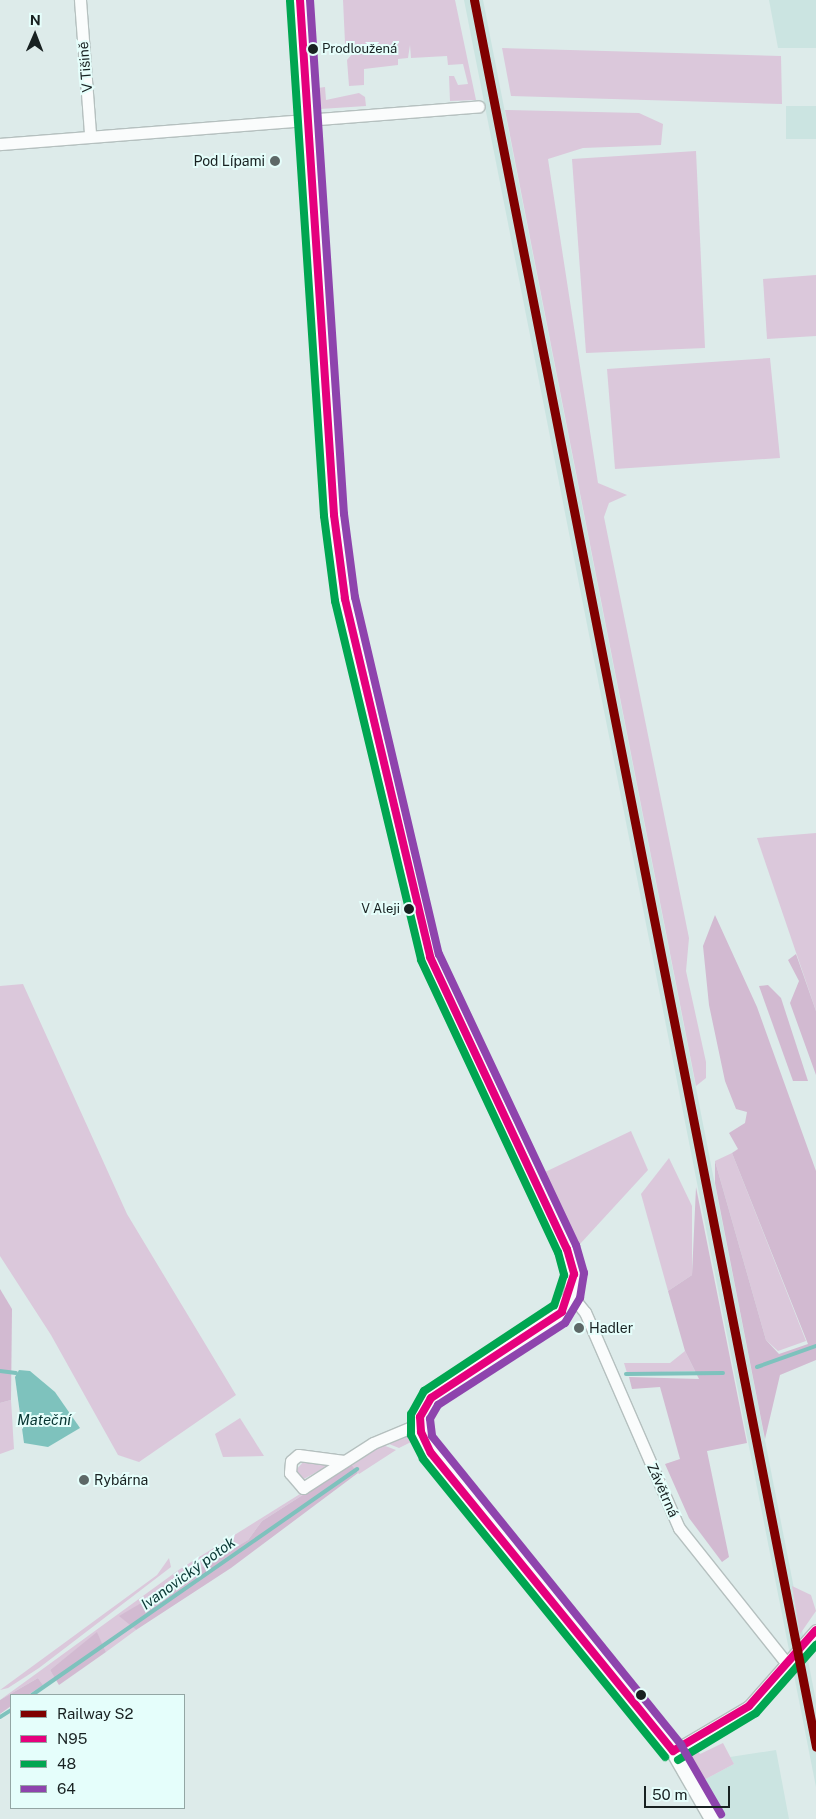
<!DOCTYPE html>
<html>
<head>
<meta charset="utf-8">
<style>
	body { margin:0 }
	#map { position:relative; width:816px; height:1819px; overflow:hidden; background:#ddebea; font-family:"Public Sans",sans-serif }
	div>[style] { position:absolute }
	.built>* { inset:0; background:#cbe4e1 }
	.green>* { inset:0; background:#dbc8db }
	.forest>* { inset:0; background:#d2bad1 }
	.water>* { inset:0; background:#7ec2bd }
	.stream>* { height:4px; margin:-2px; padding:0 2px; transform-origin:2px; border-radius:2px; background:#7ec2bd }
	.roads { filter:drop-shadow(1px 0 #b5c0bf) drop-shadow(-1px 0 #b5c0bf) drop-shadow(0 1px #b5c0bf) drop-shadow(0 -1px #b5c0bf) }
	.minor>* { height:11px; margin:-5.5px; padding:0 5.5px; transform-origin:5.5px; border-radius:5.5px; background:#fafcfc }
	.tertiary>* { height:14px; margin:-7px; padding:0 7px; transform-origin:7px; border-radius:7px; background:#fafcfc }
	.bus-1>* { height:8px; margin:-4px; padding:0 4px; transform-origin:4px; border-radius:4px; background:#e5007d }
	.bus-2>* { height:8px; margin:-4px; padding:0 4px; transform-origin:4px; border-radius:4px; background:#00a651 }
	.bus-3>* { height:8px; margin:-4px; padding:0 4px; transform-origin:4px; border-radius:4px; background:#8e44ad }
	.rail-1>* { height:9px; margin:-4.5px; padding:0 4.5px; transform-origin:4.5px; border-radius:4.5px; background:#800000 }
	.dots>* { width:14px; height:14px; translate:-50% -50%; box-sizing:border-box; border:2px solid #e5fefb; border-radius:50% }
	span { translate:-50% -50%; white-space:nowrap; text-align:center; line-height:1.15; -webkit-text-stroke:4px #e5fefb; paint-order:stroke }
	.bus-label { font-size:13px; color:#182121 }
	.left { translate:0 -50%; text-align:left }
	.right { translate:-100% -50%; text-align:right }
	.street-label { font-size:14px; color:#182121 }
	.poi-label { font-size:14px; color:#182121 }
	.water-label { font-size:15px; color:#073532; font-style:italic }
	.legend { position:absolute; left:10px; top:1694px; width:175px; height:115px; box-sizing:border-box; background:#e5fefb; border:1px solid #93a6a4; margin:0; padding:6px 9px; list-style:none; font-size:15px; color:#182121 }
	.legend li { display:flex; align-items:center; gap:10px; height:25px }
	.legend b { width:25px; border:1px solid #93a6a4 }
	.north { position:absolute; left:10px; top:10px; width:50px; height:50px; -webkit-text-stroke:4px #e5fefb; paint-order:stroke; rotate:1deg; font-size:14px; font-weight:700; line-height:20px; text-align:center; color:#182121 }
	.north::after { content:''; display:block; margin:auto; width:18px; height:22px; background:#182121; clip-path:polygon(50% 0,100% 100%,50% 72%,0 100%) }
	.scale { position:absolute; left:644px; top:1786px; width:86px; height:22px; box-sizing:border-box; border:2px solid #182121; border-top:0; padding-left:6px; font-size:15px; line-height:18px; white-space:nowrap; color:#182121; -webkit-text-stroke:4px #e5fefb; paint-order:stroke }
</style>
</head>
<body>
<div id="map">
	<div class="built">
		<i style="clip-path:polygon(464px 0,483px 0,816px 1701px,816px 1787px)"></i>
		<i style="clip-path:polygon(769px 0,816px 0,816px 48px,778px 48px)"></i>
		<i style="clip-path:polygon(786px 106px,816px 106px,816px 139px,786px 139px)"></i>
		<i style="clip-path:polygon(776px 1750px,789px 1819px,725px 1819px,702px 1781px,734px 1764px,730px 1757px)"></i>
	</div>
	<div class="green">
		<i style="clip-path:polygon(343px 0,455px 0,476px 100px,450px 101px,449px 76px,454px 76px,458px 85px,468px 84px,463px 64px,448px 65px,447px 56px,411px 58px,410px 45px,408px 58px,398px 59px,398px 65px,364px 69px,364px 85px,349px 86px,347px 60px,353px 53px,345px 43px)"></i>
		<i style="clip-path:polygon(502px 48px,781px 56px,782px 104px,511px 96px)"></i>
		<i style="clip-path:polygon(325px 87px,326px 100px,359px 93px,365px 97px,366px 106px,320px 109px,318px 88px)"></i>
		<i style="clip-path:polygon(505px 110px,639px 113px,663px 124px,661px 145px,583px 148px,548px 159px,598px 483px,627px 495px,609px 503px,604px 517px,689px 938px,686px 971px,706px 1062px,706px 1078px,696px 1086px)"></i>
		<i style="clip-path:polygon(696px 151px,705px 348px,586px 353px,572px 159px)"></i>
		<i style="clip-path:polygon(816px 275px,816px 336px,767px 339px,763px 279px)"></i>
		<i style="clip-path:polygon(770px 358px,780px 458px,615px 469px,607px 369px)"></i>
		<i style="clip-path:polygon(816px 833px,816px 1011px,757px 838px)"></i>
		<i style="clip-path:polygon(23px 984px,127px 1214px,236px 1395px,139px 1462px,118px 1455px,51px 1335px,0 1256px,0 986px)"></i>
		<i style="clip-path:polygon(631px 1131px,648px 1170px,580px 1244px,543px 1173px)"></i>
		<i style="clip-path:polygon(732px 1153px,806px 1341px,778px 1351px,766px 1340px,715px 1161px)"></i>
		<i style="clip-path:polygon(669px 1158px,692px 1206px,692px 1275px,668px 1291px,641px 1194px)"></i>
		<i style="clip-path:polygon(685px 1351px,695px 1371px,627px 1373px,624px 1363px,670px 1363px)"></i>
		<i style="clip-path:polygon(11px 1400px,14px 1449px,0 1454px,0 1403px)"></i>
		<i style="clip-path:polygon(240px 1418px,264px 1456px,223px 1457px,215px 1434px)"></i>
		<i style="clip-path:polygon(409px 1434px,413px 1441px,399px 1448px,384px 1442px)"></i>
		<i style="clip-path:polygon(380px 1444px,396px 1450px,359px 1474px,351px 1464px,262px 1521px,248px 1540px,120px 1616px,136px 1630px,106px 1652px,97px 1633px,50px 1670px,55px 1678px,43px 1685px,38px 1678px,0 1700px,180px 1569px)"></i>
		<i style="clip-path:polygon(305px 1460px,331px 1464px,302px 1480px,295px 1471px)"></i>
		<i style="clip-path:polygon(169px 1558px,171px 1567px,39px 1668px,8px 1688px,0 1690px,157px 1575px)"></i>
		<i style="clip-path:polygon(792px 1586px,811px 1595px,816px 1611px,800px 1634px)"></i>
		<i style="clip-path:polygon(723px 1743px,734px 1764px,702px 1781px,691px 1756px,696px 1749px,700px 1754px)"></i>
	</div>
	<div class="forest">
		<i style="clip-path:polygon(715px 915px,757px 1007px,816px 1171px,816px 1360px,780px 1375px,765px 1439px,715px 1183px,715px 1161px,766px 1340px,779px 1354px,808px 1344px,732px 1153px,738px 1149px,729px 1133px,745px 1123px,747px 1112px,736px 1109px,725px 1081px,709px 1005px,703px 946px)"></i>
		<i style="clip-path:polygon(796px 954px,816px 1011px,816px 1075px,790px 1003px,799px 981px,788px 960px)"></i>
		<i style="clip-path:polygon(768px 985px,781px 998px,808px 1081px,793px 1081px,759px 986px)"></i>
		<i style="clip-path:polygon(696px 1187px,747px 1443px,707px 1451px,729px 1557px,722px 1562px,689px 1518px,665px 1464px,680px 1459px,660px 1387px,632px 1389px,629px 1377px,699px 1379px,685px 1351px,668px 1291px,692px 1275px)"></i>
		<i style="clip-path:polygon(0 1289px,12px 1309px,11px 1400px,0 1403px)"></i>
		<i style="clip-path:polygon(351px 1464px,358px 1473px,231px 1568px,136px 1630px,119px 1616px,248px 1540px,262px 1521px)"></i>
		<i style="clip-path:polygon(97px 1632px,106px 1652px,59px 1685px,50px 1670px)"></i>
		<i style="clip-path:polygon(38px 1678px,43px 1685px,28px 1695px,11px 1695px,11px 1706px,0 1714px,0 1700px)"></i>
	</div>
	<div class="water">
		<i style="clip-path:polygon(19px 1370px,30px 1371px,55px 1392px,80px 1428px,48px 1447px,24px 1443px,15px 1377px)"></i>
	</div>
	<div class="stream">
		<i style="left:757px;top:1367px;width:63px;rotate:-19.6deg"></i>
		<i style="left:0;top:1371px;width:16px;rotate:7deg"></i>
		<i style="left:626px;top:1374px;width:97px;rotate:-0.6deg"></i>
		<i style="left:32px;top:1695px;width:396px;rotate:-34.8deg"></i>
		<i style="left:0;top:1717px;width:13px;rotate:-32deg"></i>
	</div>
	<div class="roads">
		<div class="minor">
			<i style="left:80px;top:0;width:134px;rotate:85.7deg"></i>
			<i style="left:0;top:144px;width:480px;rotate:-4.5deg"></i>
			<i style="left:571px;top:1295px;width:22px;rotate:51deg"></i>
			<i style="left:585px;top:1312px;width:236px;rotate:66.5deg"></i>
			<i style="left:679px;top:1528px;width:175px;rotate:51.5deg"></i>
			<i style="left:344px;top:1461px;width:46px;rotate:-172.6deg"></i>
			<i style="left:298px;top:1455px;width:9px;rotate:139deg"></i>
			<i style="left:291px;top:1461px;width:12px;rotate:95deg"></i>
			<i style="left:290px;top:1473px;width:20px;rotate:49deg"></i>
			<i style="left:303px;top:1488px;width:83px;rotate:-32.7deg"></i>
			<i style="left:373px;top:1443px;width:50px;rotate:-22.4deg"></i>
			<i style="left:673px;top:1751px;width:88px;rotate:-30.6deg"></i>
			<i style="left:749px;top:1706px;width:101px;rotate:-48.6deg"></i>
		</div>
		<div class="tertiary">
			<i style="left:300px;top:0;width:516px;rotate:86.22deg"></i>
			<i style="left:334px;top:515px;width:85px;rotate:82.5deg"></i>
			<i style="left:345px;top:599px;width:368px;rotate:76.6deg"></i>
			<i style="left:430px;top:957px;width:323px;rotate:64.9deg"></i>
			<i style="left:567px;top:1249px;width:26px;rotate:74deg"></i>
			<i style="left:574px;top:1274px;width:21px;rotate:98deg"></i>
			<i style="left:571px;top:1295px;width:25px;rotate:122deg"></i>
			<i style="left:558px;top:1316px;width:151px;rotate:147.2deg"></i>
			<i style="left:431px;top:1398px;width:22px;rotate:120deg"></i>
			<i style="left:420px;top:1417px;width:23px;rotate:85deg"></i>
			<i style="left:422px;top:1440px;width:400px;rotate:51.1deg"></i>
			<i style="left:673px;top:1751px;width:78px;rotate:60.2deg"></i>
		</div>
	</div>
	<div class="bus-1">
		<i style="left:300px;top:0;width:516px;rotate:86.22deg"></i>
		<i style="left:334px;top:515px;width:85px;rotate:82.5deg"></i>
		<i style="left:345px;top:599px;width:368px;rotate:76.6deg"></i>
		<i style="left:430px;top:957px;width:323px;rotate:64.9deg"></i>
		<i style="left:567px;top:1249px;width:26px;rotate:74deg"></i>
		<i style="left:574px;top:1274px;width:40px;rotate:108deg"></i>
		<i style="left:562px;top:1312px;width:157px;rotate:146.7deg"></i>
		<i style="left:431px;top:1398px;width:22px;rotate:120deg"></i>
		<i style="left:420px;top:1417px;width:15px;rotate:86deg"></i>
		<i style="left:421px;top:1432px;width:23px;rotate:65deg"></i>
		<i style="left:431px;top:1453px;width:384px;rotate:50.9deg"></i>
		<i style="left:673px;top:1751px;width:88px;rotate:-30.6deg"></i>
		<i style="left:749px;top:1706px;width:101px;rotate:-48.6deg"></i>
	</div>
	<div class="bus-2">
		<i style="left:290px;top:1px;width:516px;rotate:86.22deg"></i>
		<i style="left:324px;top:516px;width:86px;rotate:82.6deg"></i>
		<i style="left:335px;top:601px;width:369px;rotate:76.5deg"></i>
		<i style="left:421px;top:960px;width:323px;rotate:64.9deg"></i>
		<i style="left:558px;top:1252px;width:24px;rotate:75deg"></i>
		<i style="left:564px;top:1275px;width:32px;rotate:108deg"></i>
		<i style="left:554px;top:1305px;width:156px;rotate:146.5deg"></i>
		<i style="left:424px;top:1391px;width:26px;rotate:119deg"></i>
		<i style="left:411px;top:1414px;width:21px;rotate:90deg"></i>
		<i style="left:411px;top:1435px;width:27px;rotate:63deg"></i>
		<i style="left:423px;top:1459px;width:384px;rotate:50.9deg"></i>
		<i style="left:678px;top:1760px;width:91px;rotate:-31.1deg"></i>
		<i style="left:756px;top:1713px;width:91px;rotate:-48.6deg"></i>
	</div>
	<div class="bus-3">
		<i style="left:310px;top:0;width:515px;rotate:86.22deg"></i>
		<i style="left:344px;top:514px;width:84px;rotate:82.5deg"></i>
		<i style="left:355px;top:597px;width:367px;rotate:76.8deg"></i>
		<i style="left:439px;top:954px;width:322px;rotate:64.8deg"></i>
		<i style="left:576px;top:1245px;width:29px;rotate:74deg"></i>
		<i style="left:584px;top:1273px;width:25px;rotate:99deg"></i>
		<i style="left:580px;top:1298px;width:29px;rotate:121deg"></i>
		<i style="left:565px;top:1323px;width:151px;rotate:147.2deg"></i>
		<i style="left:438px;top:1405px;width:16px;rotate:120deg"></i>
		<i style="left:430px;top:1419px;width:17px;rotate:83deg"></i>
		<i style="left:432px;top:1436px;width:397px;rotate:51.1deg"></i>
		<i style="left:681px;top:1745px;width:80px;rotate:59.9deg"></i>
	</div>
	<div class="rail-1">
		<i style="left:474px;top:0;width:1780px;rotate:78.92deg"></i>
	</div>
	<div class="dots">
		<i style="left:313px;top:49px;background:#182121"></i>
		<i style="left:275px;top:161px;background:#5d6867"></i>
		<i style="left:409px;top:909px;background:#182121"></i>
		<i style="left:579px;top:1328px;background:#5d6867"></i>
		<i style="left:84px;top:1480px;background:#5d6867"></i>
		<i style="left:641px;top:1695px;background:#182121"></i>
	</div>
	<div class="bus-label">
		<span class="left" style="left:322px;top:49px">Prodloužená</span>
		<span class="right" style="left:400px;top:909px">V Aleji</span>
	</div>
	<div class="street-label">
		<span style="left:85px;top:67px;rotate:-95deg">V Tišině</span>
		<span style="left:663px;top:1490px;rotate:66deg">Závětrná</span>
	</div>
	<div class="poi-label">
		<span class="right" style="left:265px;top:161px">Pod Lípami</span>
		<span class="left" style="left:589px;top:1328px">Hadler</span>
		<span class="left" style="left:94px;top:1480px">Rybárna</span>
	</div>
	<div class="water-label">
		<span style="left:44px;top:1420px">Mateční</span>
		<span style="left:188px;top:1573px;rotate:-36deg">Ivanovický potok</span>
	</div>
	<ul class="legend">
	<li><b style="height:6px;background:#800000"></b>Railway S2</li>
	<li><b style="height:6px;background:#e5007d"></b>N95</li>
	<li><b style="height:6px;background:#00a651"></b>48</li>
	<li><b style="height:6px;background:#8e44ad"></b>64</li>
	</ul>
	<div class="north">N</div>
	<div class="scale">50 m</div>
</div>
</body>
</html>
